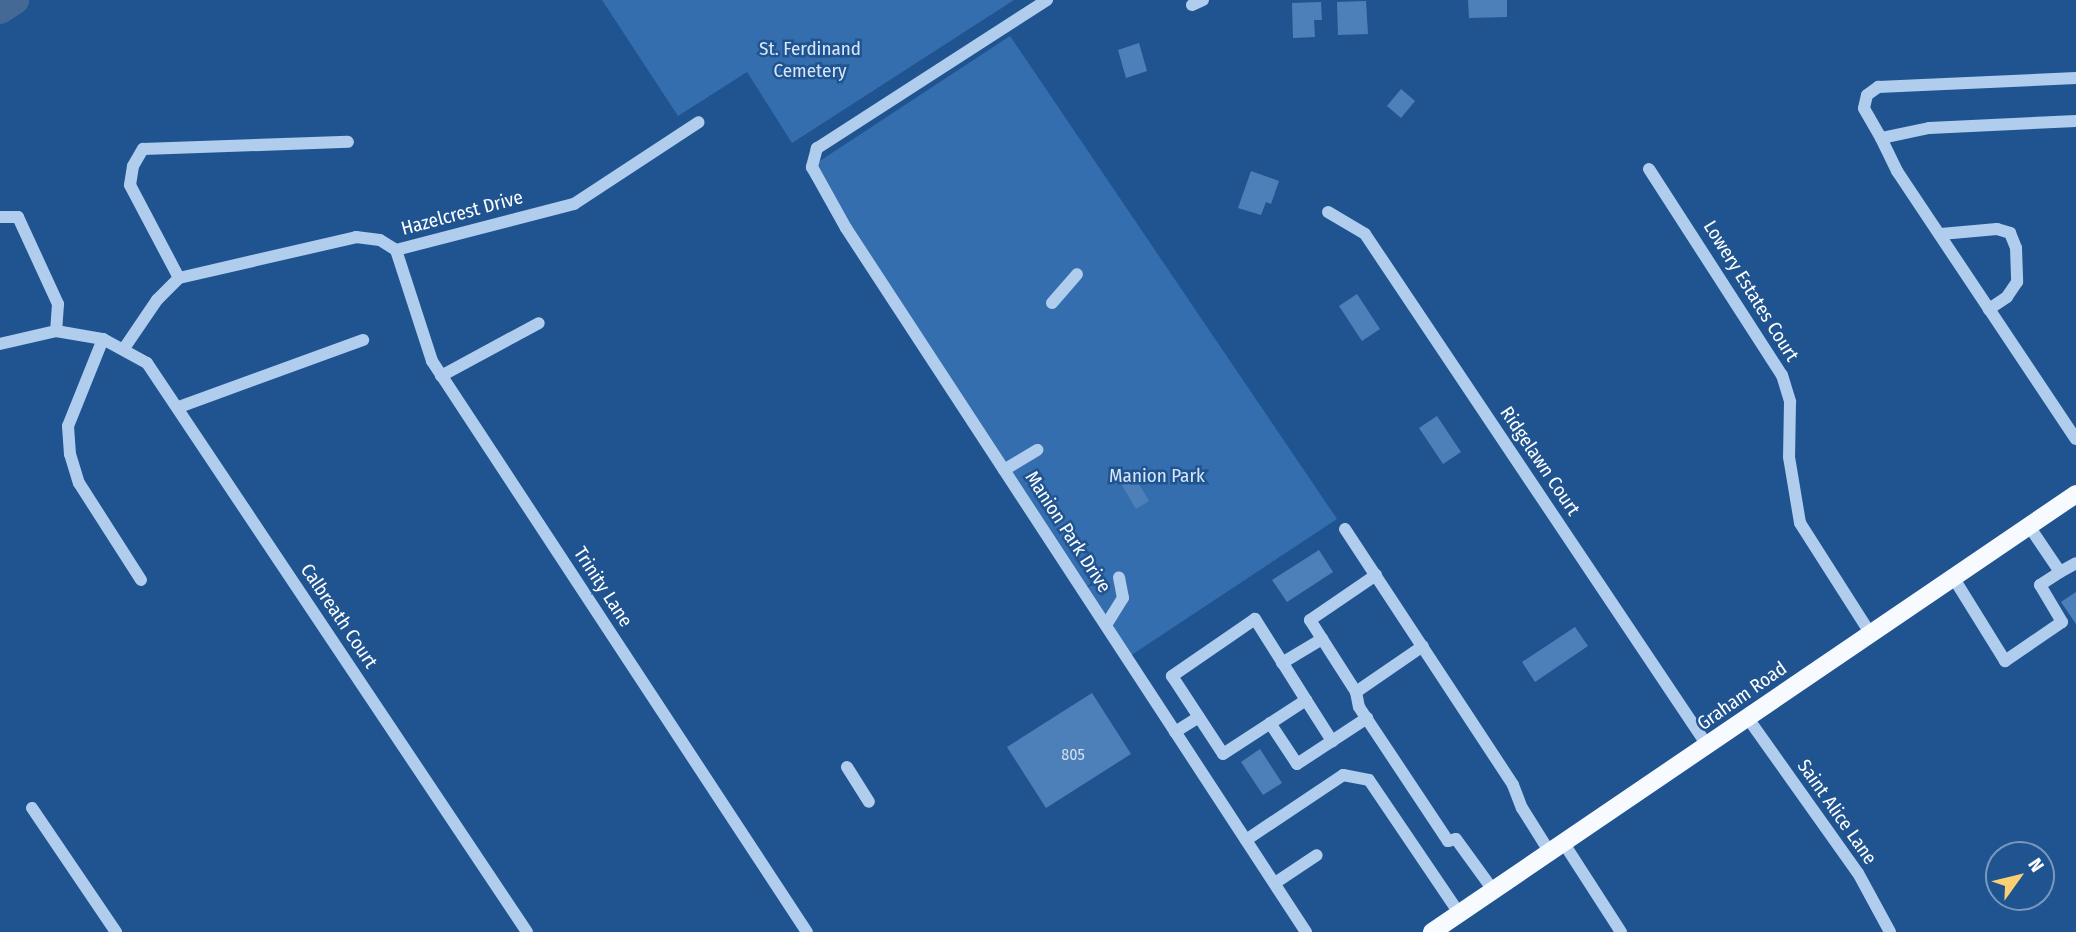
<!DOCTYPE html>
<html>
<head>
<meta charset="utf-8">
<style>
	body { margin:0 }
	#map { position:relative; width:2076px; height:932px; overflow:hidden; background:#205491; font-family:"Fira Sans Condensed",sans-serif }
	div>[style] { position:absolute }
	.green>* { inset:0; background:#346eae }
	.river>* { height:30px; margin:-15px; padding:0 15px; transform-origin:15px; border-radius:15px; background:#456995 }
	.building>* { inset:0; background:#4d80b9 }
	.minor>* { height:12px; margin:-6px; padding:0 6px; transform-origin:6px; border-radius:6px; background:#b1cded }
	.major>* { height:18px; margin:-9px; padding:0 9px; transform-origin:9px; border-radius:9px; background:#f7faff }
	span { translate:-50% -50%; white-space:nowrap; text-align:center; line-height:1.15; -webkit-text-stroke:5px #205491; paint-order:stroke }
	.number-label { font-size:16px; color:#d2dfee }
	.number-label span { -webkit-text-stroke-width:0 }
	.park-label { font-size:19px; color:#d7e7f9 }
	.street-label { font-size:19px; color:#fff }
	.north { position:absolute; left:1985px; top:841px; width:70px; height:70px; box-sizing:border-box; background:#205491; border:2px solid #7998bd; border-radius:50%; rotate:56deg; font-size:19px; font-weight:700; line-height:28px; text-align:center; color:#fff }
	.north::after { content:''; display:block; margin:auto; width:24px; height:32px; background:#fad072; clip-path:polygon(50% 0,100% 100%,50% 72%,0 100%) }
</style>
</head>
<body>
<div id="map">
	<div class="green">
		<i style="clip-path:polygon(602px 0,1014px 0,792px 143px,747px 72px,678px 116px)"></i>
		<i style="clip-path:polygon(1010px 36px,1337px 519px,1127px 658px,806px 170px)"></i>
	</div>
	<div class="river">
		<i style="left:0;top:9px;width:17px;rotate:-33deg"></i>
	</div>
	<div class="building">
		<i style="clip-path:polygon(1468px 0,1507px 0,1507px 17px,1469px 18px)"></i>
		<i style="clip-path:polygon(1366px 1px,1368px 34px,1338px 35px,1337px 2px)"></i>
		<i style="clip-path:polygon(1321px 2px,1322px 20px,1314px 20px,1315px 37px,1293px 38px,1292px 3px)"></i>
		<i style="clip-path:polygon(1139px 43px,1147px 71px,1126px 78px,1118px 50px)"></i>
		<i style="clip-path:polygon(1401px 89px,1415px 101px,1401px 118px,1387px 106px)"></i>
		<i style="clip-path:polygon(1251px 171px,1279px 181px,1271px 204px,1266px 202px,1261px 215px,1238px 208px)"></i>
		<i style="clip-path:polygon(1357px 294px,1380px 329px,1362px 341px,1339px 306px)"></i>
		<i style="clip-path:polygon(1437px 416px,1461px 452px,1443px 464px,1419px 428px)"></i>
		<i style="clip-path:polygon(1133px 474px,1149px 501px,1136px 509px,1120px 482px)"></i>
		<i style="clip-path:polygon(1319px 550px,1333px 572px,1287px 602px,1272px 580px)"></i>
		<i style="clip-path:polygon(2076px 592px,2076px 624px,2061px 602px)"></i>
		<i style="clip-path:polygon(1575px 627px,1588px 646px,1535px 682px,1522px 662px)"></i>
		<i style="clip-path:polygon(1092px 693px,1131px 754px,1046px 808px,1007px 747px)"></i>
		<i style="clip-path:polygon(1260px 749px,1282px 783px,1263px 795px,1241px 762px)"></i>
	</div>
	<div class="minor">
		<i style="left:1047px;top:0;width:274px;rotate:147.2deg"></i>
		<i style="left:817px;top:148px;width:20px;rotate:105deg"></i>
		<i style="left:812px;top:167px;width:70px;rotate:60.9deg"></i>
		<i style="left:846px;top:228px;width:841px;rotate:56.84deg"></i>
		<i style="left:1192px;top:5px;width:12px;rotate:-24deg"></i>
		<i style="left:2076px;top:121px;width:147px;rotate:177.3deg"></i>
		<i style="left:1929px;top:128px;width:49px;rotate:168.2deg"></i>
		<i style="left:1881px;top:138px;width:37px;rotate:64deg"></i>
		<i style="left:1897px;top:171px;width:322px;rotate:56.3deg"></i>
		<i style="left:1881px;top:138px;width:34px;rotate:-120deg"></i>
		<i style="left:1864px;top:108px;width:13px;rotate:-77deg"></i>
		<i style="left:1867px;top:95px;width:14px;rotate:-36deg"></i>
		<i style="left:1878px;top:87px;width:198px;rotate:-2.6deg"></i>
		<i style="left:1649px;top:169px;width:245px;rotate:57.2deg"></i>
		<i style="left:1782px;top:375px;width:28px;rotate:73deg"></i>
		<i style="left:1790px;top:402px;width:55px;rotate:91deg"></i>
		<i style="left:1789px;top:457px;width:67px;rotate:80.5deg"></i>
		<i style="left:1800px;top:523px;width:130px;rotate:57.5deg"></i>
		<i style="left:1328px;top:212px;width:43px;rotate:30.7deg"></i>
		<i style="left:1365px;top:234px;width:615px;rotate:56.21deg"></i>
		<i style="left:0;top:217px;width:18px"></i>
		<i style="left:18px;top:217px;width:96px;rotate:65.3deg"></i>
		<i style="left:58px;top:304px;width:27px;rotate:94deg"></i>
		<i style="left:1941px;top:234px;width:56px;rotate:-5.1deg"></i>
		<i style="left:1997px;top:229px;width:14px;rotate:17deg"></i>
		<i style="left:2010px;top:233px;width:16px;rotate:68deg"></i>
		<i style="left:2016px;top:248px;width:34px;rotate:88deg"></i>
		<i style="left:2017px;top:282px;width:18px;rotate:124deg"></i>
		<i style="left:2007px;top:297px;width:22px;rotate:146deg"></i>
		<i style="left:396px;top:250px;width:117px;rotate:72deg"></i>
		<i style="left:432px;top:361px;width:683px;rotate:56.71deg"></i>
		<i style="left:179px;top:278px;width:105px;rotate:-117.8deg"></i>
		<i style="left:130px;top:185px;width:19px;rotate:-81deg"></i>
		<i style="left:133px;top:166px;width:20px;rotate:-60deg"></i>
		<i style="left:143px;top:149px;width:205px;rotate:-2deg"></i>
		<i style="left:1052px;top:303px;width:38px;rotate:-49deg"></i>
		<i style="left:103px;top:339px;width:94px;rotate:111.9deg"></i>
		<i style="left:68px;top:426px;width:28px;rotate:86deg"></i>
		<i style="left:70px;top:454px;width:30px;rotate:73deg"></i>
		<i style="left:79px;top:483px;width:115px;rotate:57.4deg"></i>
		<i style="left:0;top:344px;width:57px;rotate:-13.1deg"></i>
		<i style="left:56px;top:331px;width:48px;rotate:9.7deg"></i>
		<i style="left:103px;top:339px;width:50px;rotate:28.6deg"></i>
		<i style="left:147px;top:363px;width:684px;rotate:56.26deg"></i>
		<i style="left:125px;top:347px;width:57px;rotate:-55.8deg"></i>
		<i style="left:157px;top:300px;width:31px;rotate:-45deg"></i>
		<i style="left:179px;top:278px;width:182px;rotate:-13deg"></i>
		<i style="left:356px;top:237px;width:24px;rotate:7deg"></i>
		<i style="left:380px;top:240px;width:19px;rotate:32deg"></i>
		<i style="left:396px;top:250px;width:184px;rotate:-14.5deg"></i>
		<i style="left:574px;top:204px;width:149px;rotate:-33.3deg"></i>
		<i style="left:441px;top:376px;width:111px;rotate:-28.4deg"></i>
		<i style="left:179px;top:407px;width:196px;rotate:-20deg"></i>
		<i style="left:1004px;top:470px;width:39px;rotate:-31deg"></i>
		<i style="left:2029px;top:526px;width:55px;rotate:56deg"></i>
		<i style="left:2060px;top:572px;width:18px;rotate:-29deg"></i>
		<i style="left:1345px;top:529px;width:306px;rotate:56.7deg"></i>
		<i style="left:1513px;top:785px;width:25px;rotate:69deg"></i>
		<i style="left:1522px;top:808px;width:51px;rotate:57.9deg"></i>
		<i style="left:1376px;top:575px;width:80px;rotate:145.7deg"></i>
		<i style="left:1310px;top:620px;width:85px;rotate:57.4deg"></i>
		<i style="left:1356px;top:692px;width:81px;rotate:-34.5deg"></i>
		<i style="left:1953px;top:577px;width:99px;rotate:58.2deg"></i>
		<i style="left:2005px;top:661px;width:69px;rotate:-34.4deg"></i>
		<i style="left:2062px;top:622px;width:43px;rotate:-120.7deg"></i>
		<i style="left:2040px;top:585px;width:24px;rotate:-33deg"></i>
		<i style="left:1106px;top:625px;width:32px;rotate:-58deg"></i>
		<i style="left:1123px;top:598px;width:21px;rotate:-101deg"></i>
		<i style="left:1282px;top:663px;width:47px;rotate:-31deg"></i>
		<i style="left:1356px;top:692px;width:15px;rotate:79deg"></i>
		<i style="left:1359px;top:707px;width:161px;rotate:56.4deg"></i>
		<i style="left:1448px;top:841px;width:8px;rotate:-14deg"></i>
		<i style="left:1456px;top:839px;width:63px;rotate:54deg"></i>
		<i style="left:1306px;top:700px;width:96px;rotate:-122.2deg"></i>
		<i style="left:1255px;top:619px;width:101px;rotate:145.5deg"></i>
		<i style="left:1172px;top:676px;width:93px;rotate:56.8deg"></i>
		<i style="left:1223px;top:754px;width:99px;rotate:-33deg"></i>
		<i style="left:1306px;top:700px;width:49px;rotate:57.6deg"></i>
		<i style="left:1747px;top:717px;width:191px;rotate:54.6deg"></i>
		<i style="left:1858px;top:873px;width:67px;rotate:61.5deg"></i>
		<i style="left:1270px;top:723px;width:49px;rotate:56.6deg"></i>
		<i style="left:1297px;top:764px;width:84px;rotate:-33.3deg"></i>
		<i style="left:1175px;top:732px;width:28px;rotate:-32deg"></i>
		<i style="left:847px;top:767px;width:41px;rotate:57.8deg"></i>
		<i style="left:32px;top:808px;width:150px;rotate:55.9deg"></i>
		<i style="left:1246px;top:840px;width:117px;rotate:-33.8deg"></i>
		<i style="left:1343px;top:775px;width:26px;rotate:11deg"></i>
		<i style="left:1369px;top:780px;width:161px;rotate:55.9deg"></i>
		<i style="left:1563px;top:842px;width:107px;rotate:57.2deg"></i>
		<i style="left:1275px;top:883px;width:50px;rotate:-33.7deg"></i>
	</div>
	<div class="major">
		<i style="left:1432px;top:932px;width:779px;rotate:-34.22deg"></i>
	</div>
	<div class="number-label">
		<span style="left:1073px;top:755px">805</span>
	</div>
	<div class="park-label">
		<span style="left:810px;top:60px">St. Ferdinand<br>Cemetery</span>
		<span style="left:1157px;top:476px">Manion Park</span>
	</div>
	<div class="street-label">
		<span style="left:462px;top:213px;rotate:-15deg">Hazelcrest Drive</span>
		<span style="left:1751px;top:291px;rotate:58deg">Lowery Estates Court</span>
		<span style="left:1540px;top:461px;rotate:56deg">Ridgelawn Court</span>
		<span style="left:1068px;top:532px;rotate:57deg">Manion Park Drive</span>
		<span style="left:603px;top:587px;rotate:57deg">Trinity Lane</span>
		<span style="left:339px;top:616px;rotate:56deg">Calbreath Court</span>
		<span style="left:1742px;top:696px;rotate:-35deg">Graham Road</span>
		<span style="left:1837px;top:812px;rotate:55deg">Saint Alice Lane</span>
	</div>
	<div class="north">N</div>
</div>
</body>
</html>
